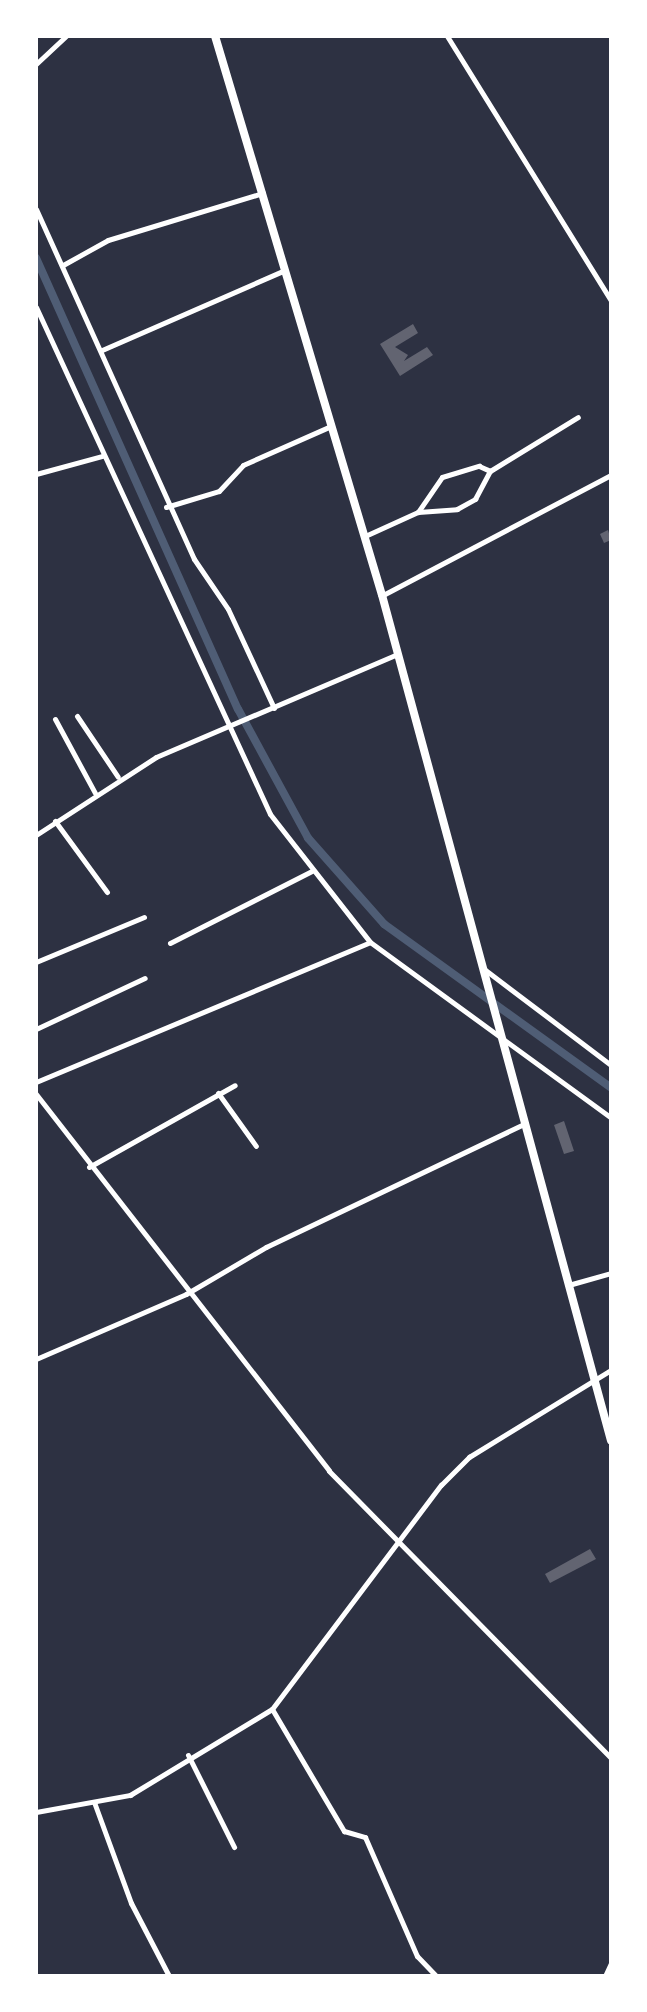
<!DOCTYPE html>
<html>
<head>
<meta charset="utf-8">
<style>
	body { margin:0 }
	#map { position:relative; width:647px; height:2012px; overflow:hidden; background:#2d3142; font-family:"IBM Plex Serif",serif }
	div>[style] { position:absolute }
	.canal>* { height:8px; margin:-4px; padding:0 4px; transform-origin:4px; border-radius:4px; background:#4f5d75 }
	.building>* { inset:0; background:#626471 }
	.minor>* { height:5px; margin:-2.5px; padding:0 2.5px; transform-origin:2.5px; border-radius:2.5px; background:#fff }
	.trunk>* { height:8px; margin:-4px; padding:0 4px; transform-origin:4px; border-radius:4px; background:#fff }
	span { translate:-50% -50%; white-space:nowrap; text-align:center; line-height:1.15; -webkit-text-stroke:7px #fff; paint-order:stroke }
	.frame { position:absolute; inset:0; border:38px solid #fff; pointer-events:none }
</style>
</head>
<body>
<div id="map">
	<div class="canal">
		<i style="left:36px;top:258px;width:494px;rotate:65.9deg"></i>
		<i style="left:238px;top:709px;width:147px;rotate:61.5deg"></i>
		<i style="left:308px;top:838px;width:115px;rotate:48.5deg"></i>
		<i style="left:384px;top:924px;width:280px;rotate:35.8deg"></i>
	</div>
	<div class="building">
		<i style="clip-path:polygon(413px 324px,418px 333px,395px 347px,408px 355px,404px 361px,427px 347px,433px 355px,400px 376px,380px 344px)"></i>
		<i style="clip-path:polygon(608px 530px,611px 540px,604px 543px,600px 534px)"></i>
		<i style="clip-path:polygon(564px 1121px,574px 1151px,564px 1154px,554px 1125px)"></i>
		<i style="clip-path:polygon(590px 1549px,596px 1559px,550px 1583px,545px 1574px)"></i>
	</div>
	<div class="minor">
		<i style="left:447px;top:36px;width:311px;rotate:58.2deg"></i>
		<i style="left:36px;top:64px;width:41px;rotate:-43deg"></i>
		<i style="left:36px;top:209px;width:384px;rotate:65.7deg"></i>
		<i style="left:194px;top:559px;width:60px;rotate:55.8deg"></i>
		<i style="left:228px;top:609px;width:109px;rotate:65.1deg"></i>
		<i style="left:63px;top:265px;width:51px;rotate:-29.1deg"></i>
		<i style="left:108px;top:240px;width:162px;rotate:-16.9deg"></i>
		<i style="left:36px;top:307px;width:558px;rotate:65.22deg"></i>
		<i style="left:270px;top:814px;width:162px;rotate:52deg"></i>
		<i style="left:370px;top:942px;width:298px;rotate:36.1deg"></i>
		<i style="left:102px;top:350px;width:197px;rotate:-23.6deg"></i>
		<i style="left:36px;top:474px;width:68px;rotate:-15.3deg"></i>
		<i style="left:166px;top:507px;width:55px;rotate:-16.8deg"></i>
		<i style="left:219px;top:491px;width:35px;rotate:-47deg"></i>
		<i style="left:243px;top:465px;width:96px;rotate:-23.9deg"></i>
		<i style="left:418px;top:512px;width:42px;rotate:-55.6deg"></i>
		<i style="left:442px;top:477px;width:39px;rotate:-17deg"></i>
		<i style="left:479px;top:466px;width:12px;rotate:24deg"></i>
		<i style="left:365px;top:536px;width:58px;rotate:-24.4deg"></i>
		<i style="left:418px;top:512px;width:39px;rotate:-4deg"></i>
		<i style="left:457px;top:509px;width:21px;rotate:-29deg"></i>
		<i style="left:475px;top:499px;width:32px;rotate:-62deg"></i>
		<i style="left:490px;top:471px;width:103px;rotate:-31.5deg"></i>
		<i style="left:383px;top:595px;width:258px;rotate:-27.8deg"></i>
		<i style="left:77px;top:716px;width:73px;rotate:56.1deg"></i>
		<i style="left:55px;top:719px;width:84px;rotate:61.6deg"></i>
		<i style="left:55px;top:821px;width:88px;rotate:53.8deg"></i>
		<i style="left:36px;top:835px;width:143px;rotate:-33deg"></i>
		<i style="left:156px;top:757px;width:262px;rotate:-23.1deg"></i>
		<i style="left:170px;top:943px;width:159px;rotate:-26.9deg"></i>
		<i style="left:36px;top:962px;width:117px;rotate:-22.6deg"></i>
		<i style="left:484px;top:969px;width:159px;rotate:37.1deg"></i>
		<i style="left:36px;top:1029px;width:120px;rotate:-25.1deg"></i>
		<i style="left:36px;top:1082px;width:362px;rotate:-22.7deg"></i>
		<i style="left:218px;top:1093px;width:65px;rotate:54.4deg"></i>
		<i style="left:36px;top:1094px;width:477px;rotate:52.1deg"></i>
		<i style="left:329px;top:1471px;width:402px;rotate:45.5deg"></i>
		<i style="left:89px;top:1167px;width:167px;rotate:-29.3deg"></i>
		<i style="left:572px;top:1284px;width:41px;rotate:-15.8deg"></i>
		<i style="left:36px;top:1359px;width:163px;rotate:-23.4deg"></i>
		<i style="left:186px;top:1294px;width:93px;rotate:-30.4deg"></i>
		<i style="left:266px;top:1247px;width:288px;rotate:-25.5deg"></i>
		<i style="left:272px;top:1709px;width:142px;rotate:59.5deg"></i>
		<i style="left:344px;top:1831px;width:22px;rotate:16deg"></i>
		<i style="left:365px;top:1837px;width:130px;rotate:66.4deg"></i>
		<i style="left:417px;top:1956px;width:28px;rotate:46deg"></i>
		<i style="left:188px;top:1755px;width:103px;rotate:63.4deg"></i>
		<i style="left:94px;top:1802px;width:108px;rotate:69.9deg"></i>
		<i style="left:131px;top:1903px;width:82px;rotate:62.5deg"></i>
		<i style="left:36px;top:1812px;width:96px;rotate:-10.3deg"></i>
		<i style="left:130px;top:1795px;width:166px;rotate:-31.2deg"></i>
		<i style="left:272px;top:1709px;width:281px;rotate:-53deg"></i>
		<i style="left:441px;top:1485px;width:40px;rotate:-45deg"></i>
		<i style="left:469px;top:1457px;width:167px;rotate:-31.5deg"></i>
		<i style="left:605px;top:1976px;width:14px;rotate:-65deg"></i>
	</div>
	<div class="trunk">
		<i style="left:215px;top:36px;width:583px;rotate:73.37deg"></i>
		<i style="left:382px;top:595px;width:876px;rotate:74.85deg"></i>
	</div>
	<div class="frame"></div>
</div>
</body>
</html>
